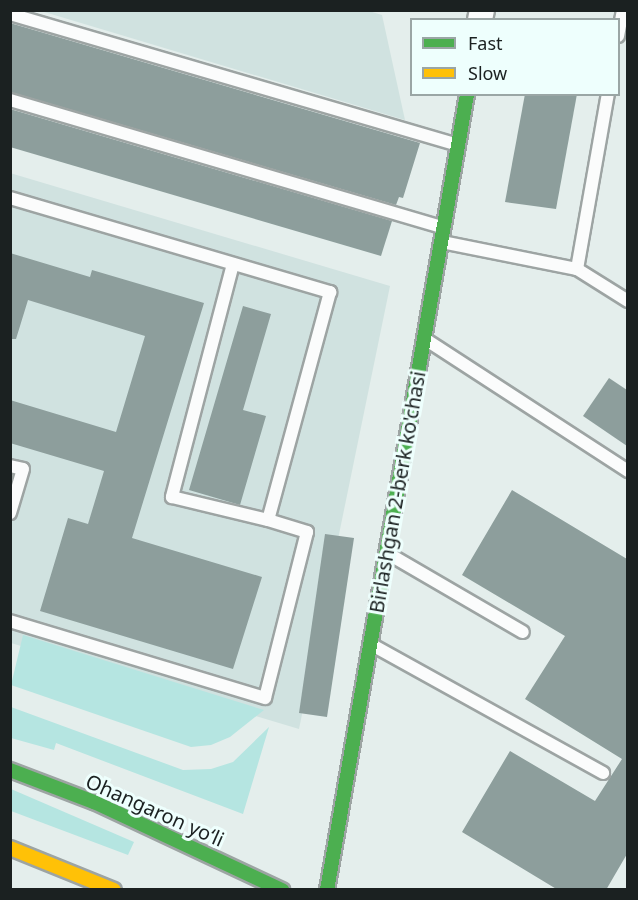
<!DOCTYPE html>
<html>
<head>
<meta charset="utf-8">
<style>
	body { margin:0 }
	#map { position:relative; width:638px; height:900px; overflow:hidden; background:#e4eeec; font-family:"Noto Sans",sans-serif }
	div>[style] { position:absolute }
	.built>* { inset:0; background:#d0e2e0 }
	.green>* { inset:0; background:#b5e5e1 }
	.building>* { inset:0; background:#8d9e9c }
	.roads { filter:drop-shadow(2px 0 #9da4a3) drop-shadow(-2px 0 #9da4a3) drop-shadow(0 2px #9da4a3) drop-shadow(0 -2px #9da4a3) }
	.lane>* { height:12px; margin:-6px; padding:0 6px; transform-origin:6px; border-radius:6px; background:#fbfcfc }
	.street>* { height:24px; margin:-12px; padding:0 12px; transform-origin:12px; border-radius:12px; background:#fbfcfc }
	.fast>* { height:14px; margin:-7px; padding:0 7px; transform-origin:7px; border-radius:7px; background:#4caf50 }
	.slow>* { height:14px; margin:-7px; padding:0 7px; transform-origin:7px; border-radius:7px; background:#ffc107 }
	span { translate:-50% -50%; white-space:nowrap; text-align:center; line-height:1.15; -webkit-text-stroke:6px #eefffd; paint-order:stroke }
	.street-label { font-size:20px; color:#1b2121 }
	.frame { position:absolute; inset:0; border:12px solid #1b2121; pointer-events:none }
	.legend { position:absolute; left:410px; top:18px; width:210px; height:78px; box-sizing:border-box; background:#eefffd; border:2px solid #9aa6a5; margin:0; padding:8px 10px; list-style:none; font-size:18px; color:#1b2121 }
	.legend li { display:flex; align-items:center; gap:12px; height:30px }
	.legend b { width:30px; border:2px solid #9aa6a5 }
</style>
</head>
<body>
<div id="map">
	<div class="built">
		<i style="clip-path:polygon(369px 11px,382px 15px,405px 120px,41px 11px)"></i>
		<i style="clip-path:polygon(10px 173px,390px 286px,299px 729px,11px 643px)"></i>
	</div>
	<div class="green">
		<i style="clip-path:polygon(23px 635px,264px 710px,230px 737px,211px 745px,191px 747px,11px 685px)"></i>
		<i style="clip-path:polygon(11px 707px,183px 770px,211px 769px,233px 762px,269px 727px,243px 814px,56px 743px,54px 750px,11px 738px)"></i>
		<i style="clip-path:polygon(11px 789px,134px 842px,128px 855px,11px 811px)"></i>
	</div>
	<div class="building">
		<i style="clip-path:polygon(10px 23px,420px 143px,403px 198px,399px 197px,396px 205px,10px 92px)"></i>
		<i style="clip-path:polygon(525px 94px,577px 94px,556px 209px,505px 202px)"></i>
		<i style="clip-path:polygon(10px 109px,392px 221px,381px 256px,10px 147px)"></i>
		<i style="clip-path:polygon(10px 253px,90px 277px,92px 270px,204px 303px,132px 538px,262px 577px,233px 669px,40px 611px,68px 518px,88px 524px,104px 471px,10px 443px,10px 400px,116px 432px,145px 336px,28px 300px,16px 339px,10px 339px)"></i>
		<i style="clip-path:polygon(243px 306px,271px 314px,243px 410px,266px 416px,240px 505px,189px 490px)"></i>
		<i style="clip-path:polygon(609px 378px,627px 390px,627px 446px,583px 416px)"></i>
		<i style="clip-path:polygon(512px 490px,627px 559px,627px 854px,606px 890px,558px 890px,462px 832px,510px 751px,595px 801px,622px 759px,525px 699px,565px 636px,462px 575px)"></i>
		<i style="clip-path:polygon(325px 534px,354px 538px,327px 717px,299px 713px)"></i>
	</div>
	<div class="roads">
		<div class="lane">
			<i style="left:10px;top:14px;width:466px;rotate:16.3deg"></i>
			<i style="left:618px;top:36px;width:26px;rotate:-79deg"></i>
			<i style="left:10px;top:100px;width:449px;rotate:16.4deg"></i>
			<i style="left:10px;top:198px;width:334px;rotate:16.4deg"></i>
			<i style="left:330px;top:292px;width:236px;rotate:105.2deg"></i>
			<i style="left:268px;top:520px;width:41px;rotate:17.1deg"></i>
			<i style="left:307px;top:532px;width:171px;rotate:104.2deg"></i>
			<i style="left:265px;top:698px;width:266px;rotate:-163.2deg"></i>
			<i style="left:442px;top:242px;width:138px;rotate:11.3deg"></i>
			<i style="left:577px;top:269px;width:60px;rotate:32.1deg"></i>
			<i style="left:233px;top:264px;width:241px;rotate:104.7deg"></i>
			<i style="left:172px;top:497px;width:99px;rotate:13.5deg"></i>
			<i style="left:577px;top:269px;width:178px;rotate:-80deg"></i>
			<i style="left:428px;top:341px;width:239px;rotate:33deg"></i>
			<i style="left:10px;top:466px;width:13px;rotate:13deg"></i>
			<i style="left:23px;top:469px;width:46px;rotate:106.5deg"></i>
			<i style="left:387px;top:553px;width:157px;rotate:30.2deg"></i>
			<i style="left:374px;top:646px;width:262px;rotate:29deg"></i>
		</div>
		<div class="street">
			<i style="left:480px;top:20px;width:10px;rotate:-79deg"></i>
		</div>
		<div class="fast">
			<i style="left:10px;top:770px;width:90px;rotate:20.9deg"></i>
			<i style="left:94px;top:802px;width:208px;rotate:25.1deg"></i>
			<i style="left:327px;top:890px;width:808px;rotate:-80.02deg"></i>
		</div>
		<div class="slow">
			<i style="left:10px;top:848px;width:112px;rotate:22deg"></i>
		</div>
	</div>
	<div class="street-label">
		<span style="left:397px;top:492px;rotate:-80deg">Birlashgan 2-berk ko'chasi</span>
		<span style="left:155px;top:810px;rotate:24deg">Ohangaron yoʻli</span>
	</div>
	<div class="frame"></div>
	<ul class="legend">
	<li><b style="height:8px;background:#4caf50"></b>Fast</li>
	<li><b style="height:8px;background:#ffc107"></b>Slow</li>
	</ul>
</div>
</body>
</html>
